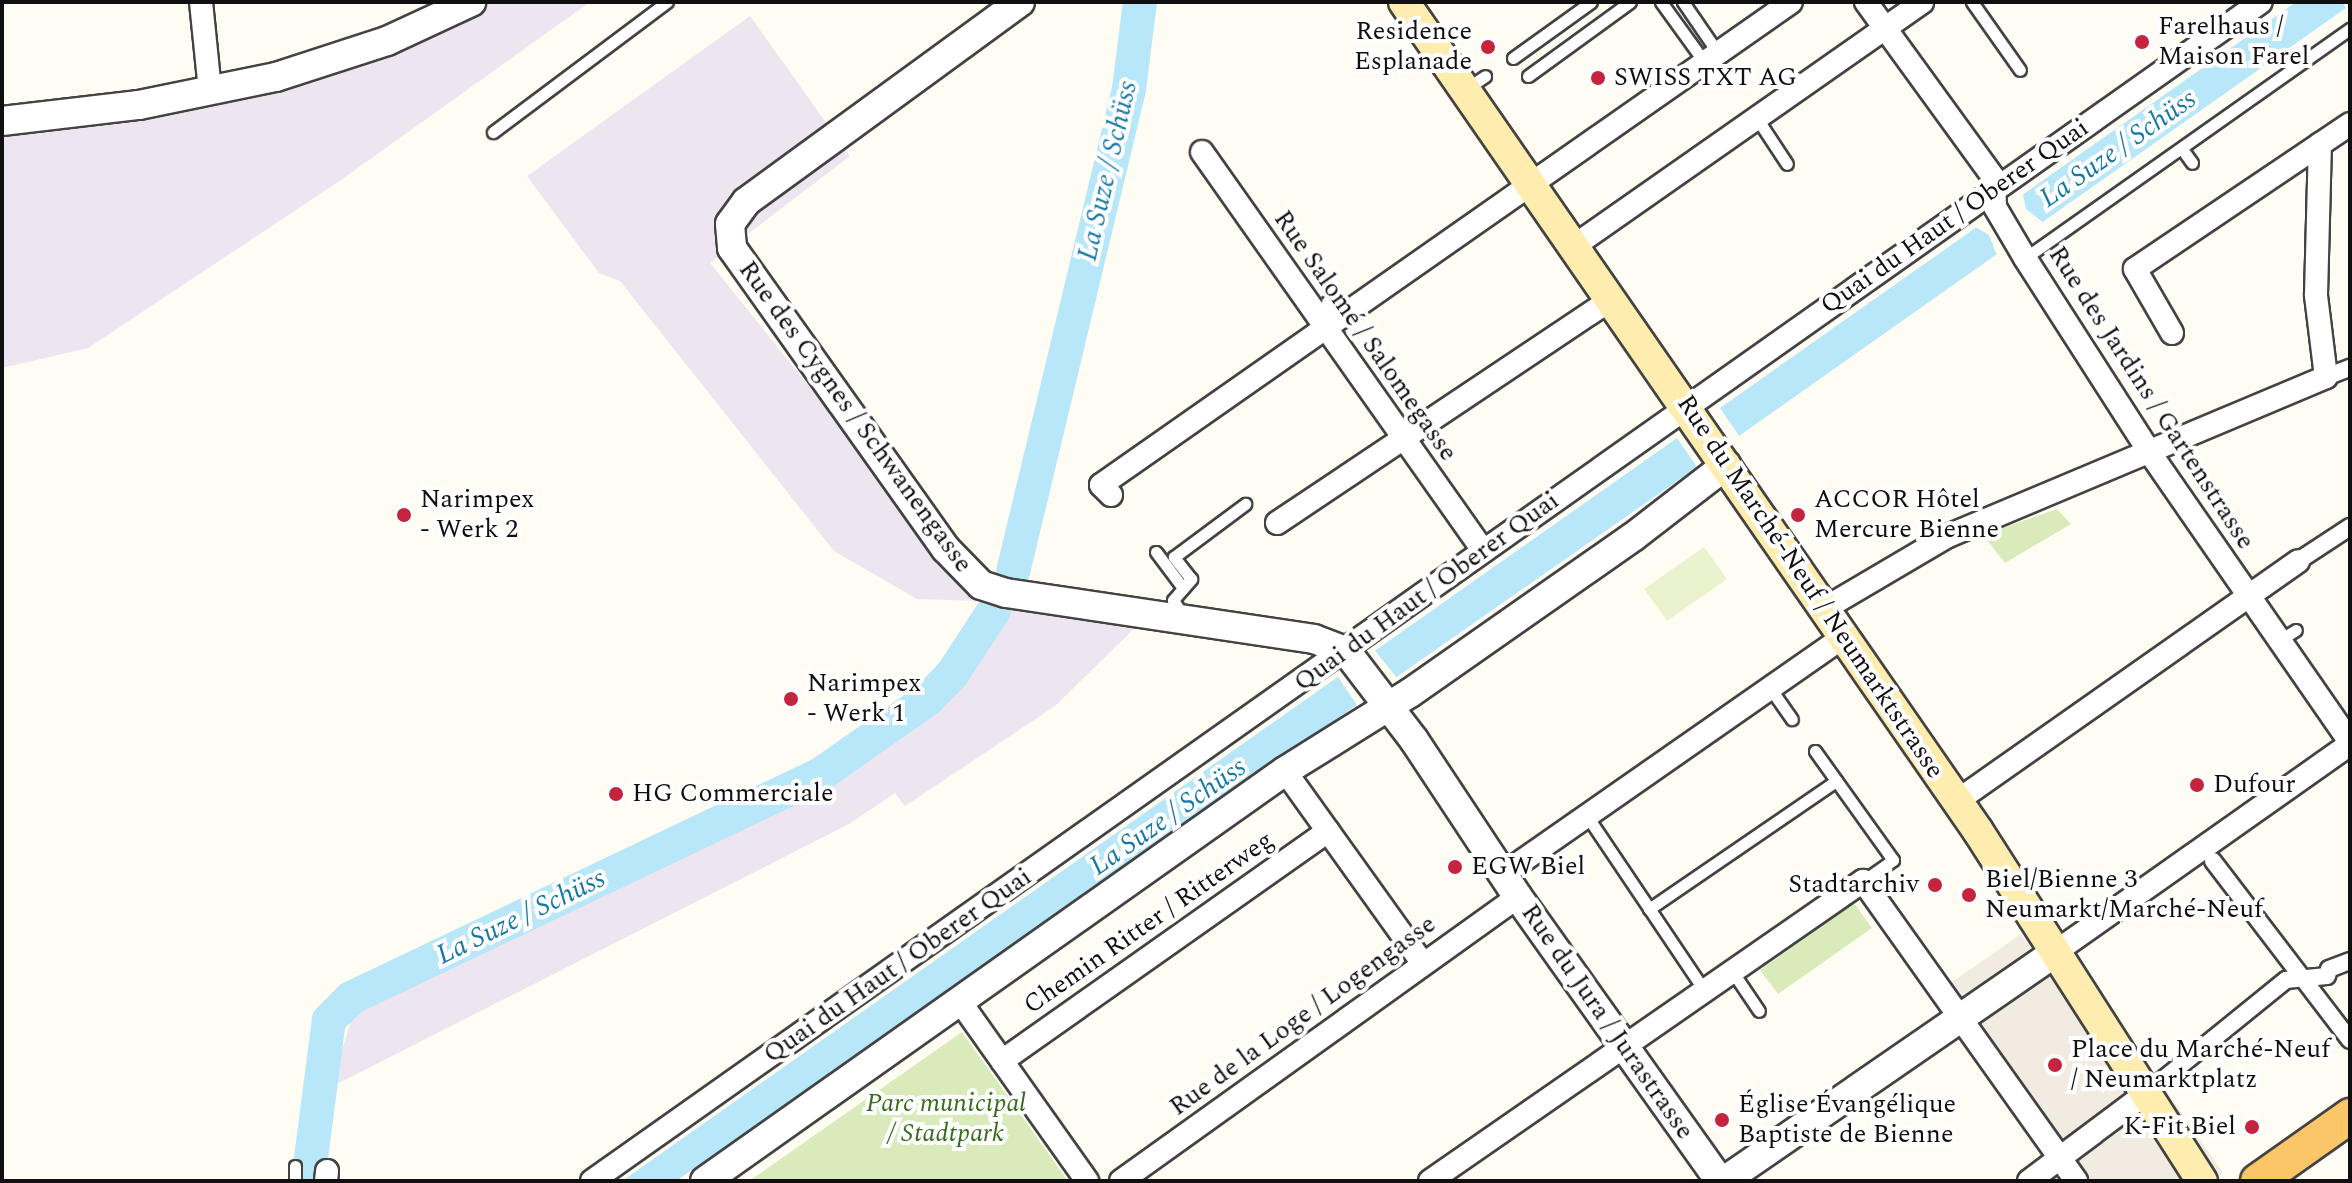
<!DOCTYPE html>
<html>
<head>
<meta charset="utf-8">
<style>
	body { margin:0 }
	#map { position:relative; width:2352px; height:1183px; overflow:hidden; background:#fffcf4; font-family:Spectral,serif }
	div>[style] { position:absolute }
	.industrial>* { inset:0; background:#ede5ef }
	.green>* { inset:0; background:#daebbb }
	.pitch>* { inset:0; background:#eaf2ce }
	.plaza>* { inset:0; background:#f1ebe1 }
	.water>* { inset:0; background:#b7e7f8 }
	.pier>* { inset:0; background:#fffcf4 }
	.river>* { height:34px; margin:-17px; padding:0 17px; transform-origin:17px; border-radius:17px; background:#b7e7f8 }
	.roads { filter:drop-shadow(2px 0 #434343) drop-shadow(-2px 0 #434343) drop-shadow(0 2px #434343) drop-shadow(0 -2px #434343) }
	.service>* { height:11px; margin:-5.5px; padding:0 5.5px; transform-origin:5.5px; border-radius:5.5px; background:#fff }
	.pedestrian>* { height:16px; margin:-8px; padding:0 8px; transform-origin:8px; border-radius:8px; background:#fff }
	.minor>* { height:22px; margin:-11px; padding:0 11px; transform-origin:11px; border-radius:11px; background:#fff }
	.tertiary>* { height:28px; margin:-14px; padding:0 14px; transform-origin:14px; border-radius:14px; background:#fff }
	.secondary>* { height:30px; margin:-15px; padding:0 15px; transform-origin:15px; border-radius:15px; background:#ffedaf }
	.primary>* { height:34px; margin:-17px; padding:0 17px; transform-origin:17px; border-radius:17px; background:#fbc668 }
	.dots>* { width:22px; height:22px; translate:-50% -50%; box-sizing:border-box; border:4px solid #fff; border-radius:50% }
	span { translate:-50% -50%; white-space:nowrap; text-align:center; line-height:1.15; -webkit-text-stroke:8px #fff; paint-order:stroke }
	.poi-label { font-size:26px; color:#101010 }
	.left { translate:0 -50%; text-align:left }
	.right { translate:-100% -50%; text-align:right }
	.street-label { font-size:26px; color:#101010 }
	.park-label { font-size:26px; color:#376b1e; font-style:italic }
	.water-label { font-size:28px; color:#1578a7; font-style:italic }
	.frame { position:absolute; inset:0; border:4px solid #101010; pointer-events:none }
</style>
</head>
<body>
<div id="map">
	<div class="industrial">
		<i style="clip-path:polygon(482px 2px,590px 2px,341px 180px,88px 348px,2px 368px,2px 127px,83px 121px)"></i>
		<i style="clip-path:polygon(750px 16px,850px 156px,710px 263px,981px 601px,1139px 624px,1055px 706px,905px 806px,895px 793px,849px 824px,331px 1087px,355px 1007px,826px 780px,955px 687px,1003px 616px,981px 601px,917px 599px,834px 551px,620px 281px,599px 273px,527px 176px)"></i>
	</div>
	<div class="green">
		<i style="clip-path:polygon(2057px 509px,2071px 524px,2005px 563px,1983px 535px)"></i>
		<i style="clip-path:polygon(1854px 903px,1872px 928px,1778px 994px,1760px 970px)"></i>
		<i style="clip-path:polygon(962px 1032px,1068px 1181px,749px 1181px)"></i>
	</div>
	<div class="pitch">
		<i style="clip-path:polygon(1704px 547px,1727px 579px,1667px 621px,1644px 589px)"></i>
	</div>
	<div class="plaza">
		<i style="clip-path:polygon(2021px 934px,2048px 974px,2074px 956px,2223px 1173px,2212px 1181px,2080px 1181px,1942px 989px)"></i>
	</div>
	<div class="water">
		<i style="clip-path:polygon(2296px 2px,2342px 2px,2346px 8px,1739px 436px,1720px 408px)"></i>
		<i style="clip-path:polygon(1677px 438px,1697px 467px,676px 1181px,622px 1181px)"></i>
	</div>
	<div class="pier">
		<i style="clip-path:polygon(2022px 190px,2026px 209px,2045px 224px,1998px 258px,1989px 235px,1972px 225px)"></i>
		<i style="clip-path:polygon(1373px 648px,1397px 678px,1357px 705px,1336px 674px)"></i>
	</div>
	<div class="river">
		<i style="left:1013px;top:572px;width:497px;rotate:-76.5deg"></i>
		<i style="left:1129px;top:89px;width:88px;rotate:-82.8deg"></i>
		<i style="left:308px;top:1181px;width:162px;rotate:-82.6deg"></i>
		<i style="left:329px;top:1020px;width:31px;rotate:-45deg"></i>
		<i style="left:351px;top:998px;width:521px;rotate:-25.48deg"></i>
		<i style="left:821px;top:774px;width:131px;rotate:-35deg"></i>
		<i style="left:928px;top:699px;width:36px;rotate:-46deg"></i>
		<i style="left:953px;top:673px;width:75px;rotate:-56.9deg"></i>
	</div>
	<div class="roads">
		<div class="service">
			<i style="left:1661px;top:2px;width:75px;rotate:54.2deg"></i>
			<i style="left:1683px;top:2px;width:62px;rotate:55.5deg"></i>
			<i style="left:1972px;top:2px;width:83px;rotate:54.8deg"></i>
			<i style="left:1513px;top:58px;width:96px;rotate:-35.7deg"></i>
			<i style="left:1528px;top:76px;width:126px;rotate:-36deg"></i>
			<i style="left:1466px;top:89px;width:23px;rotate:-34deg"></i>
			<i style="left:1756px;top:117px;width:56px;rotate:56.6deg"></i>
			<i style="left:493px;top:132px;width:217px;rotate:-36.8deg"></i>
			<i style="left:2182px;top:149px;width:17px;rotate:54deg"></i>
			<i style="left:2025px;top:258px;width:398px;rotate:-35.2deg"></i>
			<i style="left:1327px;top:302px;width:22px;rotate:56deg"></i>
			<i style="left:1156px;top:552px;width:45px;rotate:53.1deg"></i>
			<i style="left:1184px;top:617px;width:20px;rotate:-123deg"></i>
			<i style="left:1173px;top:600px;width:28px;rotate:-49deg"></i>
			<i style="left:1191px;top:579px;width:28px;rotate:-128deg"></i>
			<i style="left:1174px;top:557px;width:89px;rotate:-36.7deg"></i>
			<i style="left:2283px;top:638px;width:15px;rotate:-32deg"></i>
			<i style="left:1770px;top:688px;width:38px;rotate:55deg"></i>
			<i style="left:1815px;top:751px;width:134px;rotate:54.4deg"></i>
			<i style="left:1893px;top:860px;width:37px;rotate:145deg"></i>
			<i style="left:1587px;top:816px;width:210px;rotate:56.1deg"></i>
			<i style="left:1649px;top:909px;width:227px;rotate:-34.4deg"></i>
			<i style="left:1732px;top:971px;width:48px;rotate:56deg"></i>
			<i style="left:295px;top:1181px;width:15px;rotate:-90deg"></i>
		</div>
		<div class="pedestrian">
			<i style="left:2326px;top:377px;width:26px;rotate:-21deg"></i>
			<i style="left:2298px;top:561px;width:62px;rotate:-33.2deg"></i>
			<i style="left:2213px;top:861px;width:225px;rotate:52.6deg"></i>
			<i style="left:2144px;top:1095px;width:183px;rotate:-39deg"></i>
			<i style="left:2286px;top:980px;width:41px;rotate:-5.6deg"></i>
			<i style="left:2327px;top:976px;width:7px;rotate:-74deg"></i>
			<i style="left:2329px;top:969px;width:22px;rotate:-21deg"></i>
		</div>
		<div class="minor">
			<i style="left:201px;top:2px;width:89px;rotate:84.2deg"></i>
			<i style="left:1866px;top:2px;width:218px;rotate:54deg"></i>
			<i style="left:1994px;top:178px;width:29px;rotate:88deg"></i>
			<i style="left:1995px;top:207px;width:59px;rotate:59.5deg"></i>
			<i style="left:2025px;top:258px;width:232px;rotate:57.3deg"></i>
			<i style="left:2150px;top:453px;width:351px;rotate:55.3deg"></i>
			<i style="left:1202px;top:152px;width:488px;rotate:54.8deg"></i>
			<i style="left:1574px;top:246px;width:425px;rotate:-35deg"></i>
			<i style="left:2172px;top:333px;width:74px;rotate:-120deg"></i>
			<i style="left:2135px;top:269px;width:259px;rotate:-34deg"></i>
			<i style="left:1111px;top:495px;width:14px;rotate:-135deg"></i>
			<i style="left:1101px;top:485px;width:842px;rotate:-34.99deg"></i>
			<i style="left:1277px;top:523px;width:402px;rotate:-33.8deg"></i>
			<i style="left:1824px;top:609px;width:144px;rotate:-30.5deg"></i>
			<i style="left:1948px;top:536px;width:410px;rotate:-22.8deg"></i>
			<i style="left:2326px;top:377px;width:83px;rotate:-97deg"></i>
			<i style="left:2316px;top:295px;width:151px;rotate:-88.5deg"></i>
			<i style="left:1285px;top:771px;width:237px;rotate:54.4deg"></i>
			<i style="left:1957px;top:801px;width:417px;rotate:-35.1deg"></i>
			<i style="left:1505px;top:873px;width:412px;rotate:-34.9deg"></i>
			<i style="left:2054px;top:953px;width:362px;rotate:-35.2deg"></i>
			<i style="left:959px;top:1000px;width:222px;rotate:54.7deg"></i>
			<i style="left:1002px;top:1061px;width:399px;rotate:-35.2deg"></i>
			<i style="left:326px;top:1181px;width:10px;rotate:-84deg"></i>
			<i style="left:592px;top:1181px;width:2043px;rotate:-35.24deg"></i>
			<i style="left:1121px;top:1181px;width:488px;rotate:-35.6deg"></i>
			<i style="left:1430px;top:1181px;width:527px;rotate:-34.72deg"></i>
			<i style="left:1863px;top:881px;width:368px;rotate:54.6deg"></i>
			<i style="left:2029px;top:1181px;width:144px;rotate:-36.8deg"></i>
		</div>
		<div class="tertiary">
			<i style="left:1020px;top:2px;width:339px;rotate:143.9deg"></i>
			<i style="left:746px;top:202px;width:27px;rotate:126deg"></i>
			<i style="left:730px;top:224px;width:24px;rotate:85deg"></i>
			<i style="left:732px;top:248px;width:369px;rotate:54.6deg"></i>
			<i style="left:946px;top:549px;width:50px;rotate:45.8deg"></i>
			<i style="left:981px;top:585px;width:26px;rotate:18deg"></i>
			<i style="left:1006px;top:593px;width:311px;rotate:8.5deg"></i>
			<i style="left:1314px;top:639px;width:34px;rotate:21deg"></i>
			<i style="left:1346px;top:651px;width:112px;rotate:52.6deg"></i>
			<i style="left:1414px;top:740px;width:188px;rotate:56.5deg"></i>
			<i style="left:1518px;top:897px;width:349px;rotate:54.6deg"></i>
			<i style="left:2px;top:121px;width:138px;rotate:-6.7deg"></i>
			<i style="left:139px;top:105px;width:140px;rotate:-11.6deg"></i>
			<i style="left:276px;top:77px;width:117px;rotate:-18deg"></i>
			<i style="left:387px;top:41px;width:93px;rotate:-24.9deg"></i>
			<i style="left:705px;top:1181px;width:710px;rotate:-35.26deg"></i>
			<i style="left:1285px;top:771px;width:147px;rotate:-32deg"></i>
			<i style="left:1410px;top:693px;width:272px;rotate:-35deg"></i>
			<i style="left:1633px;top:537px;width:118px;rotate:-37.7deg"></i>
			<i style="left:1724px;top:1181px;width:401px;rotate:-34.6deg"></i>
		</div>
		<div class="secondary">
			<i style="left:1404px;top:2px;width:1008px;rotate:55.3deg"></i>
			<i style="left:1978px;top:831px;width:416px;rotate:57.4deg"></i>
		</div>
		<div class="primary">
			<i style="left:2258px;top:1181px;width:113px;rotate:-35.2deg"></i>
		</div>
	</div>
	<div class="dots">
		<i style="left:2142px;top:42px;background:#c5243e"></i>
		<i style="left:1488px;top:47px;background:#c5243e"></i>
		<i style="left:1598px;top:78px;background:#c5243e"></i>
		<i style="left:404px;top:515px;background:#c5243e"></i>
		<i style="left:1798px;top:515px;background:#c5243e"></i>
		<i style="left:791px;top:699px;background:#c5243e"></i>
		<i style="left:2197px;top:785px;background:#c5243e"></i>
		<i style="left:616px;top:794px;background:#c5243e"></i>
		<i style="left:1455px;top:867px;background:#c5243e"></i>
		<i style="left:1935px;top:885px;background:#c5243e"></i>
		<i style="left:1969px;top:895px;background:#c5243e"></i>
		<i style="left:2055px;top:1065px;background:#c5243e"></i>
		<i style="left:1722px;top:1120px;background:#c5243e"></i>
		<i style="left:2252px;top:1127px;background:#c5243e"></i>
	</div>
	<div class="poi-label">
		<span class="left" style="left:2158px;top:42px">Farelhaus /<br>Maison Farel</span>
		<span class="right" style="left:1472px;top:47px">Residence<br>Esplanade</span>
		<span class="left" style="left:1614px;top:78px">SWISS TXT AG</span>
		<span class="left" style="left:420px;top:515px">Narimpex<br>- Werk 2</span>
		<span class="left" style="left:1814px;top:515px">ACCOR Hôtel<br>Mercure Bienne</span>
		<span class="left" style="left:807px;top:699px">Narimpex<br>- Werk 1</span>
		<span class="left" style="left:2213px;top:785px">Dufour</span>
		<span class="left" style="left:632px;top:794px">HG Commerciale</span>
		<span class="left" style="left:1471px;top:867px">EGW Biel</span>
		<span class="left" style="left:1985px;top:895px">Biel/Bienne 3<br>Neumarkt/Marché-Neuf</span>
		<span class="right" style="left:1919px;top:885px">Stadtarchiv</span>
		<span class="left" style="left:2071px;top:1065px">Place du Marché-Neuf<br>/ Neumarktplatz</span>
		<span class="left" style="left:1738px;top:1120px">Église Évangélique<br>Baptiste de Bienne</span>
		<span class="right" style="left:2236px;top:1127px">K-Fit Biel</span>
	</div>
	<div class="street-label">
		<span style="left:1955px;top:217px;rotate:-35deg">Quai du Haut / Oberer Quai</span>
		<span style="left:1365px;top:336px;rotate:55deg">Rue Salomé / Salomegasse</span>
		<span style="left:2151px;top:398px;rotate:57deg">Rue des Jardins / Gartenstrasse</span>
		<span style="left:855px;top:417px;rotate:54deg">Rue des Cygnes / Schwanengasse</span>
		<span style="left:1810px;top:587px;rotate:56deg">Rue du Marché-Neuf / Neumarktstrasse</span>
		<span style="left:1427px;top:592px;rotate:-36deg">Quai du Haut / Oberer Quai</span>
		<span style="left:1149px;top:923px;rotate:-35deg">Chemin Ritter / Ritterweg</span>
		<span style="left:898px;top:966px;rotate:-35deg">Quai du Haut / Oberer Quai</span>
		<span style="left:1303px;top:1016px;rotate:-36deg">Rue de la Loge / Logengasse</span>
		<span style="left:1607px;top:1022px;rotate:55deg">Rue du Jura / Jurastrasse</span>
	</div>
	<div class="park-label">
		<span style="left:946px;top:1119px">Parc municipal<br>/ Stadtpark</span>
	</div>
	<div class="water-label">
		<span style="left:2118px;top:149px;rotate:-35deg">La Suze / Schüss</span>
		<span style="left:1108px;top:171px;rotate:-77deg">La Suze / Schüss</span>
		<span style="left:1168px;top:817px;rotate:-35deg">La Suze / Schüss</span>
		<span style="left:521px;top:917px;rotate:-26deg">La Suze / Schüss</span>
	</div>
	<div class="frame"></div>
</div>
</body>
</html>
